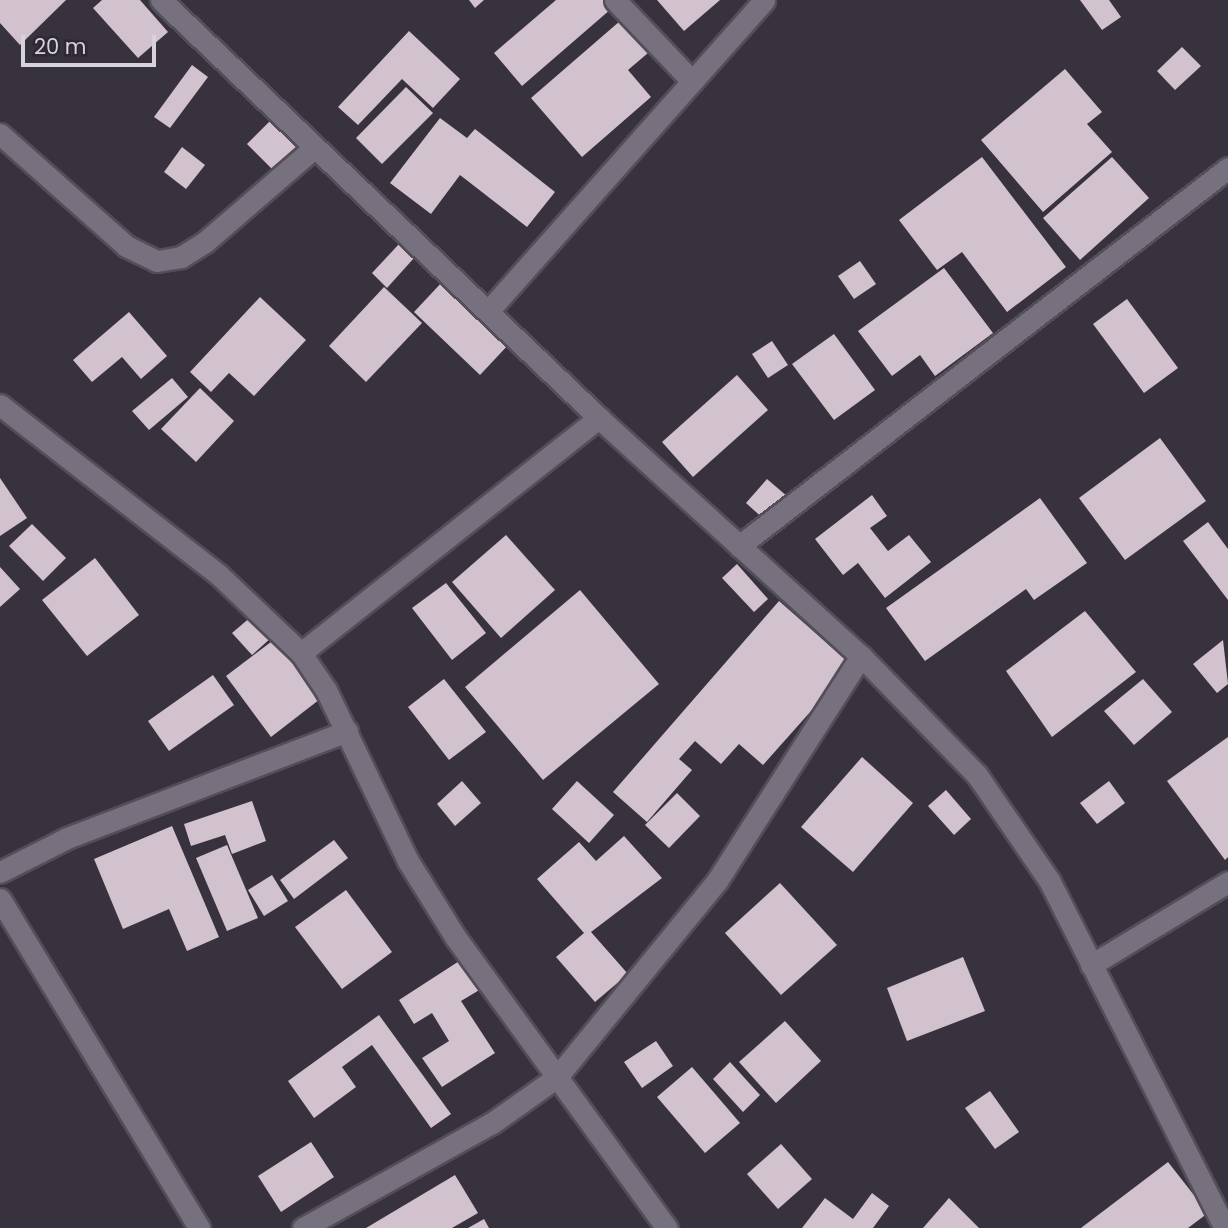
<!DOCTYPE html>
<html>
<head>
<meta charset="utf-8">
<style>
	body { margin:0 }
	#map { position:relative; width:1228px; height:1228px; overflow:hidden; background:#38323e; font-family:Poppins,sans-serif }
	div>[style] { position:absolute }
	.building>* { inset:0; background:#d1c2ce }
	.roads { filter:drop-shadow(2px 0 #534e58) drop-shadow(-2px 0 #534e58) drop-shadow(0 2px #534e58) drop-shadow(0 -2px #534e58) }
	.street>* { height:21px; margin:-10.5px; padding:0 10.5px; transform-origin:10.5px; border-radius:10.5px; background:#77707e }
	span { translate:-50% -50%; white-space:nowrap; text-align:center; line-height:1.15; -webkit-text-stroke:7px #2e2834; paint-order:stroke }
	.scale { position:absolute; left:21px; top:35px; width:135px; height:32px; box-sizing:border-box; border:4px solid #d7d3da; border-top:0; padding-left:9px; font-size:21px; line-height:24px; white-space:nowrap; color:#d7d3da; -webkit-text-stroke:5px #2e2834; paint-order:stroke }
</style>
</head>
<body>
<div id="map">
	<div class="building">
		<i style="clip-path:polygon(0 0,66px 0,20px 45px,0 23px)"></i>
		<i style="clip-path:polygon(102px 0,140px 0,168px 32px,138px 58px,93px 8px)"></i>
		<i style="clip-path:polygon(469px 0,484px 0,475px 8px)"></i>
		<i style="clip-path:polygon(556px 0,603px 0,611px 9px,522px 86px,494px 53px)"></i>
		<i style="clip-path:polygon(657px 0,720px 0,684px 31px)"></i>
		<i style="clip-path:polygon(1080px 0,1109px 0,1121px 17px,1102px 30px)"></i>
		<i style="clip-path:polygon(620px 21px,648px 53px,628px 70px,651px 97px,582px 157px,531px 98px)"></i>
		<i style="clip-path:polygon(409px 31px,460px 79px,433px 108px,402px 79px,358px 125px,338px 107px)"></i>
		<i style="clip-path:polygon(1182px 47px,1201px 66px,1175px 90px,1157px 71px)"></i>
		<i style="clip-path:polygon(192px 65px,208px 77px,170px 128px,154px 117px)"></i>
		<i style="clip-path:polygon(1065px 69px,1102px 112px,1087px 124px,1112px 152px,1043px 212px,981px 140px)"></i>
		<i style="clip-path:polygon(406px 87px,433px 113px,382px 164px,356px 138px)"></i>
		<i style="clip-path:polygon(284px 107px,313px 136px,275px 172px,247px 144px)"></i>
		<i style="clip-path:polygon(440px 118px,467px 138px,475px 129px,555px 192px,527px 227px,460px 175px,431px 214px,390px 183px)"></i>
		<i style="clip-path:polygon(182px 147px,205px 165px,186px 189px,164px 172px)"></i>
		<i style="clip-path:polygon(982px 157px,1066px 267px,1007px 312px,962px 252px,937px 270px,899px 220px)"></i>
		<i style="clip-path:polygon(1112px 157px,1149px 198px,1080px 260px,1043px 218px)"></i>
		<i style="clip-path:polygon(399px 244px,414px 258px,387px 288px,372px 273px)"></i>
		<i style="clip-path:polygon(860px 261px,876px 284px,854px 299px,838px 276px)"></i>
		<i style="clip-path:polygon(944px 268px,993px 333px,935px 376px,920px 355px,892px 376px,858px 331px)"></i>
		<i style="clip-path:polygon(444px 280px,510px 343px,480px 375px,414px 312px)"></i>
		<i style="clip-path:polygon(384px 287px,422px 323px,366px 382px,329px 346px)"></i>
		<i style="clip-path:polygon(260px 297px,306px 340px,254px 396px,229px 373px,211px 392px,190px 372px)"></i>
		<i style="clip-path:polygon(1127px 299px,1178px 368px,1144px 393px,1093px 324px)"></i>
		<i style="clip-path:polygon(129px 312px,167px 356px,141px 379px,122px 357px,92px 382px,73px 360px)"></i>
		<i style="clip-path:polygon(834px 334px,875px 390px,834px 420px,792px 364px)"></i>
		<i style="clip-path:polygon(772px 341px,788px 365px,768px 378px,752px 354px)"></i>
		<i style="clip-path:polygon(737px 375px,768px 410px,693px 477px,662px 442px)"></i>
		<i style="clip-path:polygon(172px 378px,188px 397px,149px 430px,132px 411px)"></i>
		<i style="clip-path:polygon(200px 388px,234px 421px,196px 462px,161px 429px)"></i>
		<i style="clip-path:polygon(1160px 438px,1206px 501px,1125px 560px,1079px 498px)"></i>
		<i style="clip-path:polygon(0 478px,27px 518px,0 536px)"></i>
		<i style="clip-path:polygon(767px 479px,788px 497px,766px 521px,746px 503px)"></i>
		<i style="clip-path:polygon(872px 495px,887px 516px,870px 528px,888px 551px,909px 535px,931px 562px,885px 598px,858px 563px,843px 575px,815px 539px)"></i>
		<i style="clip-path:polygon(1040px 498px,1087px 563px,1034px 600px,1026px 589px,925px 661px,886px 608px)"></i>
		<i style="clip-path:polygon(1208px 522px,1228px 549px,1228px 600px,1183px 541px)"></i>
		<i style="clip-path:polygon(32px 524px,66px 558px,43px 581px,9px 546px)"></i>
		<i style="clip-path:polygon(506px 535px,555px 590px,501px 638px,452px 582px)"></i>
		<i style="clip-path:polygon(95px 558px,139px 615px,87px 656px,42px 600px)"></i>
		<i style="clip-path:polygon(737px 564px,768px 599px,754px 612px,722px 578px)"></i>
		<i style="clip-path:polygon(0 567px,20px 589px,0 607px)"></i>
		<i style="clip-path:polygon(446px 583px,486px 633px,452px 660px,412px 608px)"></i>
		<i style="clip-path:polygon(580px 590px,659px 684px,543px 780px,465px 687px)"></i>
		<i style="clip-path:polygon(779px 601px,852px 665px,763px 765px,739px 744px,721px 764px,695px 741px,679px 759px,692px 770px,647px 822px,613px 792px)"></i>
		<i style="clip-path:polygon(1085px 611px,1136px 672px,1052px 737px,1006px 671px)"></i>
		<i style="clip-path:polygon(252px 616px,272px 637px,252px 655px,232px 633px)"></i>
		<i style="clip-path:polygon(279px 636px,324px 696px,271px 737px,226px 676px)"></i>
		<i style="clip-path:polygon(1223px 640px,1228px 684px,1217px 693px,1193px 664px)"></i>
		<i style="clip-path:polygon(213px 675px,234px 705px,169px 751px,148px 721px)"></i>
		<i style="clip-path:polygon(444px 679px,486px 732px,449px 760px,408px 707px)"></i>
		<i style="clip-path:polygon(1143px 679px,1172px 712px,1134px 745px,1104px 711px)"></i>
		<i style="clip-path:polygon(1228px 737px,1228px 857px,1225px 860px,1167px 781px)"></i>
		<i style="clip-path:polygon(862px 757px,913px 803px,853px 872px,801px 827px)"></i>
		<i style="clip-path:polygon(462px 781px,481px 803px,455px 826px,437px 804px)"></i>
		<i style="clip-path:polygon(577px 781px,614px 815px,589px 843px,552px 809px)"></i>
		<i style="clip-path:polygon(1109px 781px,1125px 803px,1097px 824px,1080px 803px)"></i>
		<i style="clip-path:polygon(946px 790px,971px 819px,954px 835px,928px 806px)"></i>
		<i style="clip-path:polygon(677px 793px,700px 816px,669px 848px,645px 825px)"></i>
		<i style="clip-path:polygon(252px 801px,266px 841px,232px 854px,225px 835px,191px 846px,184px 824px)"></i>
		<i style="clip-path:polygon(172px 826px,219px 937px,187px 951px,169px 909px,123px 929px,94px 859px)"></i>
		<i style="clip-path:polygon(624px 836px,662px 878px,591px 932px,628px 974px,595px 1002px,556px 957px,584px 933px,537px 879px,579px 842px,596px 861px)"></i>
		<i style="clip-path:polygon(334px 840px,348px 858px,294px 899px,280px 880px)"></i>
		<i style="clip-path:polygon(227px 845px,258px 918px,227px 931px,196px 858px)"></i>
		<i style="clip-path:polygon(272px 875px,288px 901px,264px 916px,248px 890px)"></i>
		<i style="clip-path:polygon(780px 883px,837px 945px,781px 995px,725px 933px)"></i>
		<i style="clip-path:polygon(346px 890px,392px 952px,342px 989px,295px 927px)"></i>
		<i style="clip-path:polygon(467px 956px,486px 986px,461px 1001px,495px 1053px,442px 1087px,422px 1058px,449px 1041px,432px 1013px,414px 1024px,399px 1000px)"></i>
		<i style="clip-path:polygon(963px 957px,985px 1011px,907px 1041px,887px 988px)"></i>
		<i style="clip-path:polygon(379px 1015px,451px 1114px,431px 1128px,372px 1045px,342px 1067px,356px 1087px,314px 1118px,288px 1081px)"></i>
		<i style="clip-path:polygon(785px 1021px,821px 1061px,776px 1103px,739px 1062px)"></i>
		<i style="clip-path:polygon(656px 1041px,673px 1066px,642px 1088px,624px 1062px)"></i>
		<i style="clip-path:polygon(730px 1062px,760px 1095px,743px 1112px,713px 1079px)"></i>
		<i style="clip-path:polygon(692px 1067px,740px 1123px,705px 1153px,657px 1097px)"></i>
		<i style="clip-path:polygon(990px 1091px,1019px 1132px,995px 1149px,965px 1108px)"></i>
		<i style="clip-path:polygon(311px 1142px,334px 1177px,281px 1212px,258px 1176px)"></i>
		<i style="clip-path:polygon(781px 1144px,812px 1179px,778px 1209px,747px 1174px)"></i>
		<i style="clip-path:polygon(1168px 1162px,1208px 1213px,1188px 1228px,1081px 1228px)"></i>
		<i style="clip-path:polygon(455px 1175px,478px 1213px,452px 1228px,366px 1228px)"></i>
		<i style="clip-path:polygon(872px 1193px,889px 1206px,873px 1228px,802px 1228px,825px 1198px,853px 1219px)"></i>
		<i style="clip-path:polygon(949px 1198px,979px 1228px,923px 1228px)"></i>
		<i style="clip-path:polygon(484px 1219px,489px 1228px,468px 1228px)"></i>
	</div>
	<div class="roads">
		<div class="street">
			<i style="left:161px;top:0;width:605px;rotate:43.66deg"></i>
			<i style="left:599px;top:418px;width:354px;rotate:42.3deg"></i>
			<i style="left:861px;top:656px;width:166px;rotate:45.7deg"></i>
			<i style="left:977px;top:775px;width:127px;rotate:55.6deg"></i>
			<i style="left:1049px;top:880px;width:390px;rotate:63.2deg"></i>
			<i style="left:615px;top:0;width:109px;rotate:46.5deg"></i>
			<i style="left:0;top:134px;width:169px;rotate:41.6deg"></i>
			<i style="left:126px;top:246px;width:34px;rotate:26deg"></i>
			<i style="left:157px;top:261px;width:24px;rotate:-9deg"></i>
			<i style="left:181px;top:257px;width:28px;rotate:-32deg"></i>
			<i style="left:205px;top:242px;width:145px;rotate:-40.8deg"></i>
			<i style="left:490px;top:309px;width:413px;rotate:-48.4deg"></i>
			<i style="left:0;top:405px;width:277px;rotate:37.8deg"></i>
			<i style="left:219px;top:575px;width:113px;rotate:43.6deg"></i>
			<i style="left:301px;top:653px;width:45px;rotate:56deg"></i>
			<i style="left:326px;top:690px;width:190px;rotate:64.4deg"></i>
			<i style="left:408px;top:861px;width:91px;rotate:58.1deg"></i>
			<i style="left:456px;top:938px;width:359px;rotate:54deg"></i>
			<i style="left:739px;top:546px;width:618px;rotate:-37.7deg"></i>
			<i style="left:301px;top:653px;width:380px;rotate:-38.3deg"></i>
			<i style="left:0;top:872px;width:75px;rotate:-26.9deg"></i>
			<i style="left:67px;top:838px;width:300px;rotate:-20.9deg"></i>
			<i style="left:0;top:899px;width:385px;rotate:58.8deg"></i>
			<i style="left:1091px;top:965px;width:160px;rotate:-31.2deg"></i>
			<i style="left:303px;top:1228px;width:216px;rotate:-29.1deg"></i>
			<i style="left:492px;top:1123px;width:80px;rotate:-35.3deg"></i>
			<i style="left:557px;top:1077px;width:253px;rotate:-50.8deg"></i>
			<i style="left:717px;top:881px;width:267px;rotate:-57.4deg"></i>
		</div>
	</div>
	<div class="scale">20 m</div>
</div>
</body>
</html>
